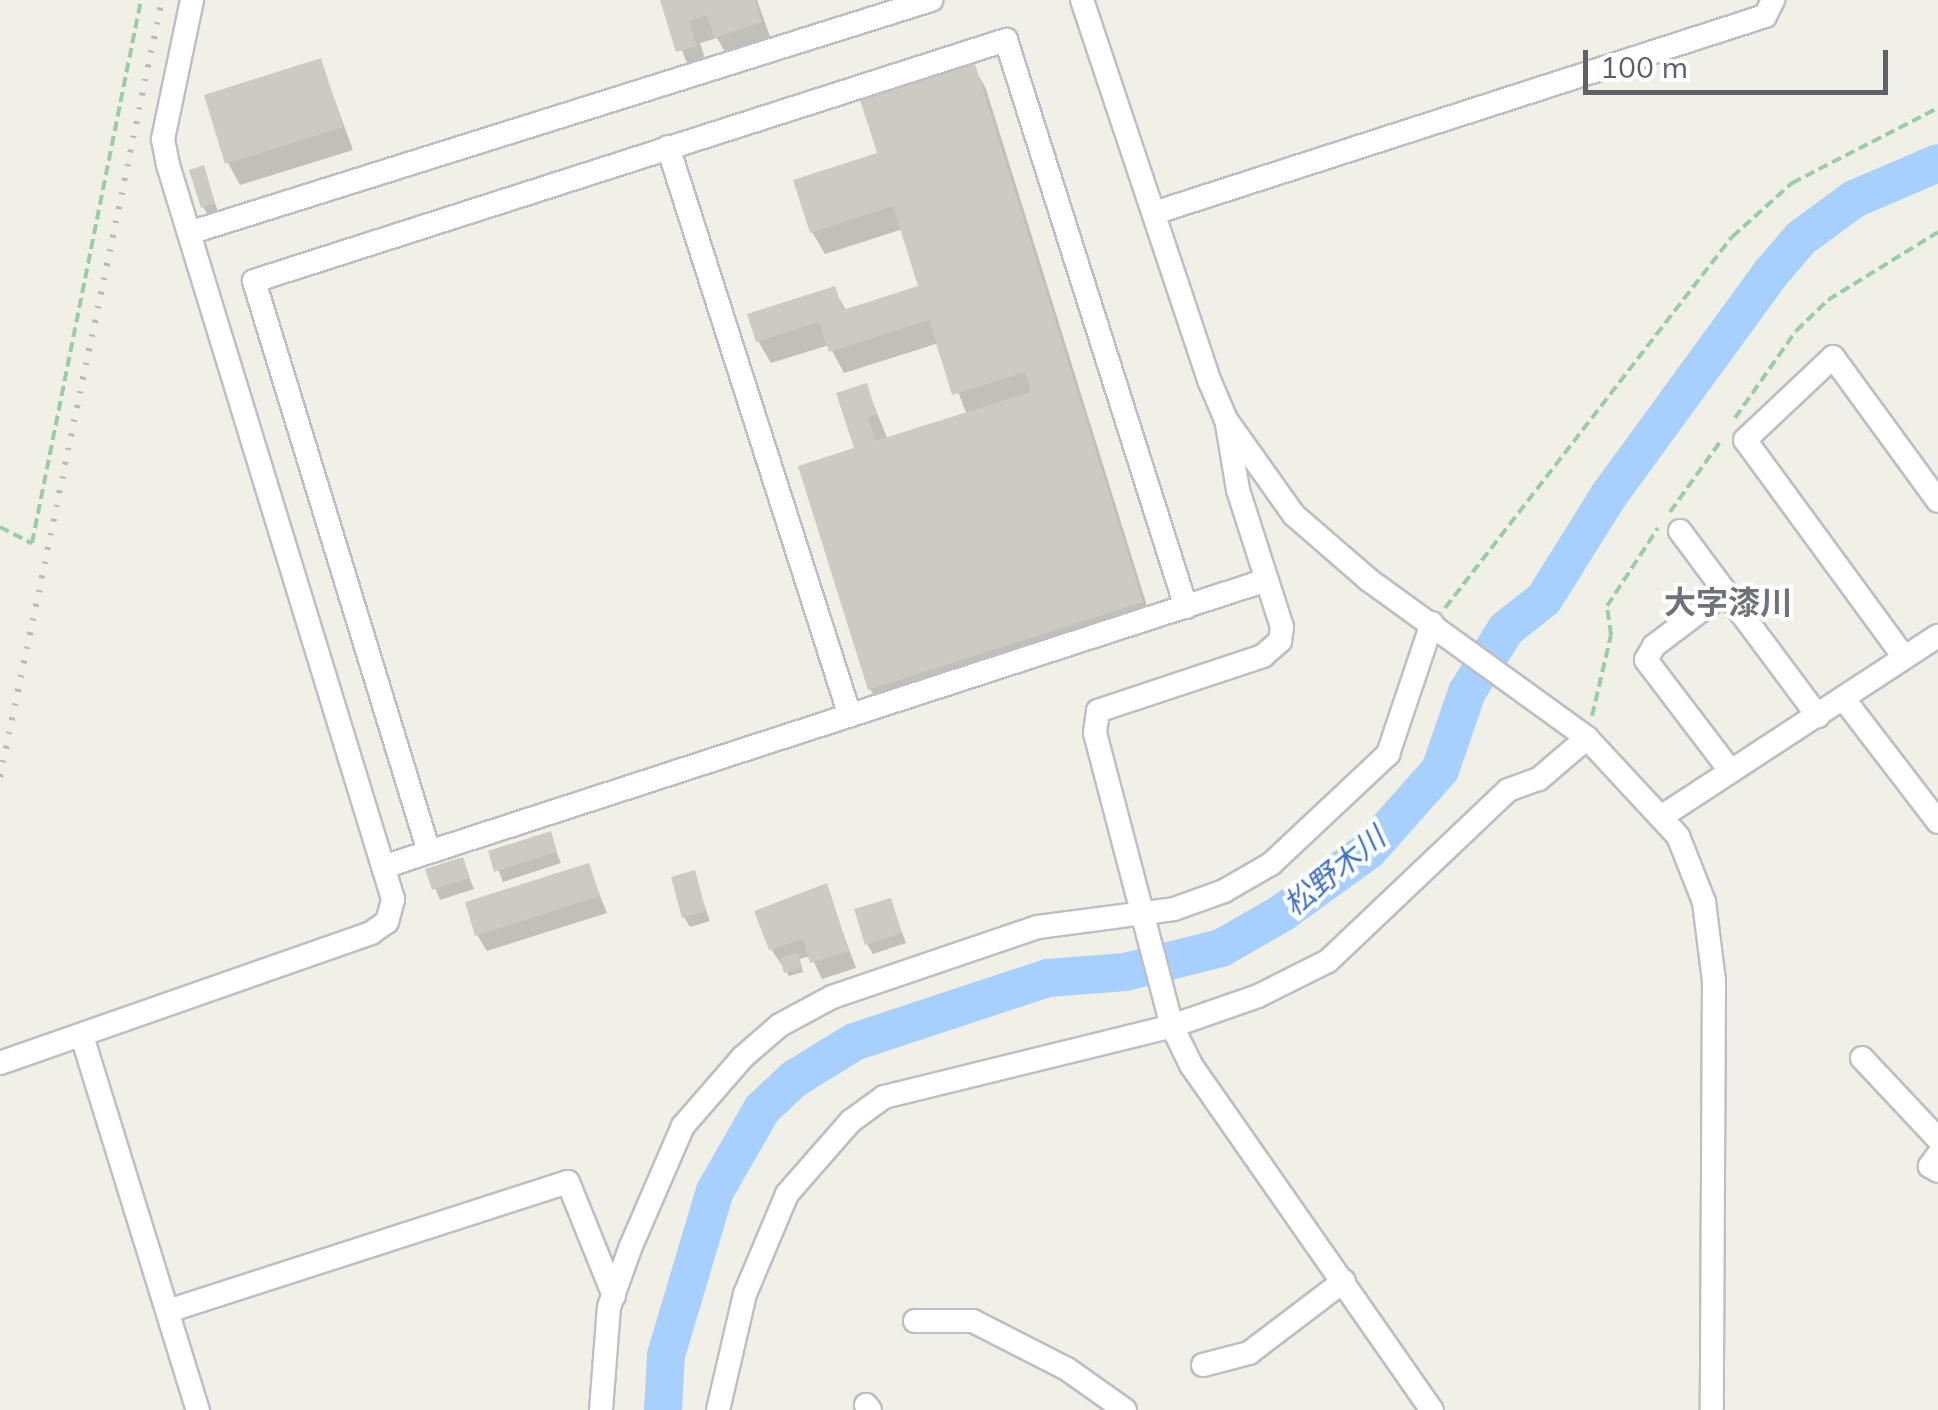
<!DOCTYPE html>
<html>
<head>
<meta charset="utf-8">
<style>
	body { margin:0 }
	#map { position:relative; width:1938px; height:1410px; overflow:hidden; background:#f1f0e6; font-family:Mulish,"Noto Sans JP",sans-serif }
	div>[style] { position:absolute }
	.shadow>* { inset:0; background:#0003 }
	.river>* { height:38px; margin:-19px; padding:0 19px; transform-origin:19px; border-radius:19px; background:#a8d0ff }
	.building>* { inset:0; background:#cccac3 }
	.path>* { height:4px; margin-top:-2px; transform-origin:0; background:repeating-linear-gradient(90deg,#99ccad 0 10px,transparent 0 15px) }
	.roads { filter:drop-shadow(2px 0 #bebfc6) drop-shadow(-2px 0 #bebfc6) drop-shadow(0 2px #bebfc6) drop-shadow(0 -2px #bebfc6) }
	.minor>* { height:22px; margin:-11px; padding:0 11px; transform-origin:11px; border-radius:11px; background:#fff }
	.rail>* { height:6px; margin-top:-3px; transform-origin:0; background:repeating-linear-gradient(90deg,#b7b8b9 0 2.5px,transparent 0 14.5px) }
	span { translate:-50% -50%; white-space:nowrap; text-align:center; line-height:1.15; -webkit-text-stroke:8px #fff; paint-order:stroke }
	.water-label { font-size:30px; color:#3e71c5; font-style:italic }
	.quarter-label { font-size:32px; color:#6e737a; font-weight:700 }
	.scale { position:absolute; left:1583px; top:50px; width:305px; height:45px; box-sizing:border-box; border:5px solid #5e6168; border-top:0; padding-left:12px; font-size:30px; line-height:35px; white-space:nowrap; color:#5e6168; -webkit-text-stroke:8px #fff; paint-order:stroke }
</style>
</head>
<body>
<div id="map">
	<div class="shadow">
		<i style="clip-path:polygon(662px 0,757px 0,773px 45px,729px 59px,717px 38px,700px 43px,708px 68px,691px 73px)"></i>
		<i style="clip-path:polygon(320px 60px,353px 150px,240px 185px,228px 163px)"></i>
		<i style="clip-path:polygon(974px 67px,986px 89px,1153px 625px,883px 711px,870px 689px,857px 450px,866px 386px,888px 440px,967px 415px,939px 343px,844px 373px,829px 345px,771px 363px,758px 341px,834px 289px,847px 312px,922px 288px,903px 229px,825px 254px,812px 232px,880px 155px)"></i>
		<i style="clip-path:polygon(202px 168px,219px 214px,209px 217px,203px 207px)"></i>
		<i style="clip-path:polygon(549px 834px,561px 863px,503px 882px,491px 852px)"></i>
		<i style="clip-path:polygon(462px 860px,474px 889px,440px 900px,428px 871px)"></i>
		<i style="clip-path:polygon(588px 866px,607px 913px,487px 951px,477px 935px)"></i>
		<i style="clip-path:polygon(693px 873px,710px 921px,690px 927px,684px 917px)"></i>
		<i style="clip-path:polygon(826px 887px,856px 968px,822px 979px,811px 956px,799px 959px,803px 972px,789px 976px,771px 949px)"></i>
		<i style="clip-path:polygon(890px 901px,906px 943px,873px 954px,867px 944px)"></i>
	</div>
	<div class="river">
		<i style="left:663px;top:1410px;width:55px;rotate:-86.9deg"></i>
		<i style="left:666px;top:1355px;width:171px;rotate:-73.4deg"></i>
		<i style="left:715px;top:1191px;width:95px;rotate:-60.2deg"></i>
		<i style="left:762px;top:1109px;width:44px;rotate:-43.2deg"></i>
		<i style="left:794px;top:1079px;width:70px;rotate:-31.7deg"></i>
		<i style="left:854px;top:1042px;width:204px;rotate:-18.3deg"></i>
		<i style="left:1048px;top:978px;width:77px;rotate:-4.5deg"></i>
		<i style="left:1125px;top:972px;width:99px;rotate:-14deg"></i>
		<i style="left:1221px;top:948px;width:70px;rotate:-29.8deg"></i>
		<i style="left:1282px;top:913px;width:107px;rotate:-35.9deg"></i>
		<i style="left:1369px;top:850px;width:107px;rotate:-48.4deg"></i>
		<i style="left:1440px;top:770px;width:83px;rotate:-70.9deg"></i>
		<i style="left:1467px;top:692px;width:74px;rotate:-58.2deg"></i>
		<i style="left:1506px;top:629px;width:48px;rotate:-38.3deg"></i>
		<i style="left:1544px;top:599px;width:123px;rotate:-58deg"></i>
		<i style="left:1609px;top:495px;width:273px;rotate:-53.9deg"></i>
		<i style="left:1770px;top:274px;width:48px;rotate:-49.3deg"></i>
		<i style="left:1801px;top:238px;width:66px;rotate:-36.3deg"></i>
		<i style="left:1854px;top:199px;width:91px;rotate:-23.2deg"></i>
	</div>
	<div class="building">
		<i style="clip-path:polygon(660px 0,755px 0,762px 22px,714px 38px,707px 15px,689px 21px,697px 46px,676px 52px)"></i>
		<i style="clip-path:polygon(321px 58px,343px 127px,225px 164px,204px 95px)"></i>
		<i style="clip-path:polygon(975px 64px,1143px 602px,868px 690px,798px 466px,854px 448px,836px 393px,867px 383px,877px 415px,868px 417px,875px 441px,1031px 392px,1025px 372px,952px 395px,929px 320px,829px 352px,819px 322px,756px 342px,747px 314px,835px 286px,843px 310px,918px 286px,893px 206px,810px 233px,793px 180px,877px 153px,860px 100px)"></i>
		<i style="clip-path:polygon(204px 165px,215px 203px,201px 208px,189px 170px)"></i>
		<i style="clip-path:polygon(551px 831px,557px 852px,494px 872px,488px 851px)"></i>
		<i style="clip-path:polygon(463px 857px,470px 878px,432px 890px,425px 869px)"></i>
		<i style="clip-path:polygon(589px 863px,600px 896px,475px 936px,465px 902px)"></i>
		<i style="clip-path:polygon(695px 870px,706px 911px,682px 918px,671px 877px)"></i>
		<i style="clip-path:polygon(827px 883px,849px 951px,810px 963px,803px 939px,769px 950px,754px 911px)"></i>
		<i style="clip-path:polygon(891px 898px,902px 933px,865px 945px,854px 909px)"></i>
		<i style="clip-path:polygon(798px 952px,802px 967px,784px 973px,780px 958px)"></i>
	</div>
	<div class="path">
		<i style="left:1735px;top:418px;width:106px;rotate:-55deg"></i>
		<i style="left:1796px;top:331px;width:45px;rotate:-44.1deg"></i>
		<i style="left:1828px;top:300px;width:129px;rotate:-31.7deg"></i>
		<i style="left:1670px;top:512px;width:90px;rotate:-54.5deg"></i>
		<i style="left:0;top:527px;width:36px;rotate:27deg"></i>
		<i style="left:32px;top:543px;width:554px;rotate:-78.65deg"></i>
		<i style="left:1445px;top:608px;width:469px;rotate:-52.3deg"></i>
		<i style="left:1732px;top:237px;width:81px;rotate:-42deg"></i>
		<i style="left:1792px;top:183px;width:164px;rotate:-27.2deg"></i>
		<i style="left:1592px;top:716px;width:83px;rotate:-76.8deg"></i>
		<i style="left:1611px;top:635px;width:29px;rotate:-98deg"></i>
		<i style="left:1607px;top:606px;width:93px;rotate:-56.8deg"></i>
	</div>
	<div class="roads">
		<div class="minor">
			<i style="left:1082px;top:0;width:403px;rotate:71.5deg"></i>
			<i style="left:1210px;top:382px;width:39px;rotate:67deg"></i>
			<i style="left:1225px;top:418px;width:119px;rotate:54.6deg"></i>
			<i style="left:1294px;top:515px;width:99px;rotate:40.9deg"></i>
			<i style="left:1369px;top:580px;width:269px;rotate:35.9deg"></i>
			<i style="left:1587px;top:738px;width:134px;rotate:47.1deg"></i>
			<i style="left:1678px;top:836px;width:71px;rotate:68.5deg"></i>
			<i style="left:1704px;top:902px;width:80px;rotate:82.8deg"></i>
			<i style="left:1714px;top:981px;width:429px;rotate:90.3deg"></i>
			<i style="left:668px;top:147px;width:597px;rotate:72.26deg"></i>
			<i style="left:1154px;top:213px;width:642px;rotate:-17.87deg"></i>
			<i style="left:1765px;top:16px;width:18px;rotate:-63deg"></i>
			<i style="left:192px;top:232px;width:775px;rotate:-17.43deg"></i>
			<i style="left:1227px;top:424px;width:67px;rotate:80.5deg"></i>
			<i style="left:1238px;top:490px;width:144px;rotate:72.2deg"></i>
			<i style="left:1282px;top:627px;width:14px;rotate:98deg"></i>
			<i style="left:1280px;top:641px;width:23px;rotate:139deg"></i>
			<i style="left:1263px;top:656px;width:174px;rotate:161.6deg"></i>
			<i style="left:1098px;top:711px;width:22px;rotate:98deg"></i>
			<i style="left:1095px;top:733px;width:303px;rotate:75.3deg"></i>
			<i style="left:1172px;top:1026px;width:43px;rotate:64deg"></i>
			<i style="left:1191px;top:1065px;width:421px;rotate:55.1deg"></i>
			<i style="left:1680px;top:531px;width:231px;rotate:53.3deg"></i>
			<i style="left:1724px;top:593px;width:88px;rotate:142.9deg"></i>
			<i style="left:1654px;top:646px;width:16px;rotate:120deg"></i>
			<i style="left:1646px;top:660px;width:137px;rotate:52.7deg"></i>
			<i style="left:1904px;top:657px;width:269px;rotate:-126.2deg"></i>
			<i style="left:1745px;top:440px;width:121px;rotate:-43.3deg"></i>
			<i style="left:1833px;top:357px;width:178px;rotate:53.9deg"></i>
			<i style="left:1843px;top:698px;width:156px;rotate:52.5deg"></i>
			<i style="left:1661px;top:817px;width:331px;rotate:-33.2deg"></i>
			<i style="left:429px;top:852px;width:597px;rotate:-107.04deg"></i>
			<i style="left:254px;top:281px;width:790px;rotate:-17.77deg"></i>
			<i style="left:1006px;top:40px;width:595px;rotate:72.39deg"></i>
			<i style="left:383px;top:867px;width:929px;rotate:-17.99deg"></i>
			<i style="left:82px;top:1036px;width:392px;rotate:72.8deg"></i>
			<i style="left:1862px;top:1058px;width:111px;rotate:46.8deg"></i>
			<i style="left:0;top:1063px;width:393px;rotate:-19.3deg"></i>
			<i style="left:371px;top:933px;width:19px;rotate:-35deg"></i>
			<i style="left:387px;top:922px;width:24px;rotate:-75deg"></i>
			<i style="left:393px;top:899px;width:768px;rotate:-107.04deg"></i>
			<i style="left:168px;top:165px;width:26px;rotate:-101deg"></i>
			<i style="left:163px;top:139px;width:142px;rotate:-78.2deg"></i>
			<i style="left:1938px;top:1155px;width:14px;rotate:126deg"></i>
			<i style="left:1930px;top:1166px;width:9px;rotate:32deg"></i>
			<i style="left:168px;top:1311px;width:420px;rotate:-17.9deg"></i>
			<i style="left:568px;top:1182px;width:123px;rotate:68deg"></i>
			<i style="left:915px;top:1321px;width:58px"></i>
			<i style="left:973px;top:1321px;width:106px;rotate:27.1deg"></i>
			<i style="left:1067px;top:1369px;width:71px;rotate:35.3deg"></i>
			<i style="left:1203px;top:1365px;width:48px;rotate:-14.6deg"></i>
			<i style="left:1249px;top:1353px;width:119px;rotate:-37.2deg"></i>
			<i style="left:866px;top:1405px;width:6px;rotate:51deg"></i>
			<i style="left:601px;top:1410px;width:103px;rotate:-85.6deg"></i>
			<i style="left:609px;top:1307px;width:65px;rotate:-70.2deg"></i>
			<i style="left:631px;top:1246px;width:131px;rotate:-66.6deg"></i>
			<i style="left:683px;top:1126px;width:91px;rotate:-49deg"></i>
			<i style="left:743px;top:1057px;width:49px;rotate:-40.9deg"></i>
			<i style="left:780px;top:1025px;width:59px;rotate:-28.3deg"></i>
			<i style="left:832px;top:997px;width:218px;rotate:-18.8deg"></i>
			<i style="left:1038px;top:927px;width:137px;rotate:-7.5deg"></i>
			<i style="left:1174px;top:909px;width:53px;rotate:-19.8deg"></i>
			<i style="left:1224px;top:891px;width:54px;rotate:-29.9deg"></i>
			<i style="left:1271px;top:864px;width:161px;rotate:-43.2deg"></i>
			<i style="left:1388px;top:754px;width:138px;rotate:-71.4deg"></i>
			<i style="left:718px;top:1410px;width:119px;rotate:-76.9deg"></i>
			<i style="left:745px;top:1294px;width:108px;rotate:-67.2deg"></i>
			<i style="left:787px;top:1194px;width:97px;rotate:-48.8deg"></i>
			<i style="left:851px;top:1121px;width:41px;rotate:-36deg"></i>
			<i style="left:884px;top:1097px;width:297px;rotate:-13.8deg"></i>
			<i style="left:1172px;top:1026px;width:91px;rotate:-19.2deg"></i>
			<i style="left:1258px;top:996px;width:78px;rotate:-26.6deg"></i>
			<i style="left:1328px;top:961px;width:248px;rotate:-43.5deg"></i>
			<i style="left:1508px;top:790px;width:33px;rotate:-20deg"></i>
			<i style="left:1539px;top:779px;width:63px;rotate:-40.5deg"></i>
		</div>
	</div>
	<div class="rail">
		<i style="left:0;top:777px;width:794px;rotate:-78.22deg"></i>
	</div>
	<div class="water-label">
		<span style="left:1334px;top:871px;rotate:-39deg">松野木川</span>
	</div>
	<div class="quarter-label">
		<span style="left:1728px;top:602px">大字漆川</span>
	</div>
	<div class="scale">100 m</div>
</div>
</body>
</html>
